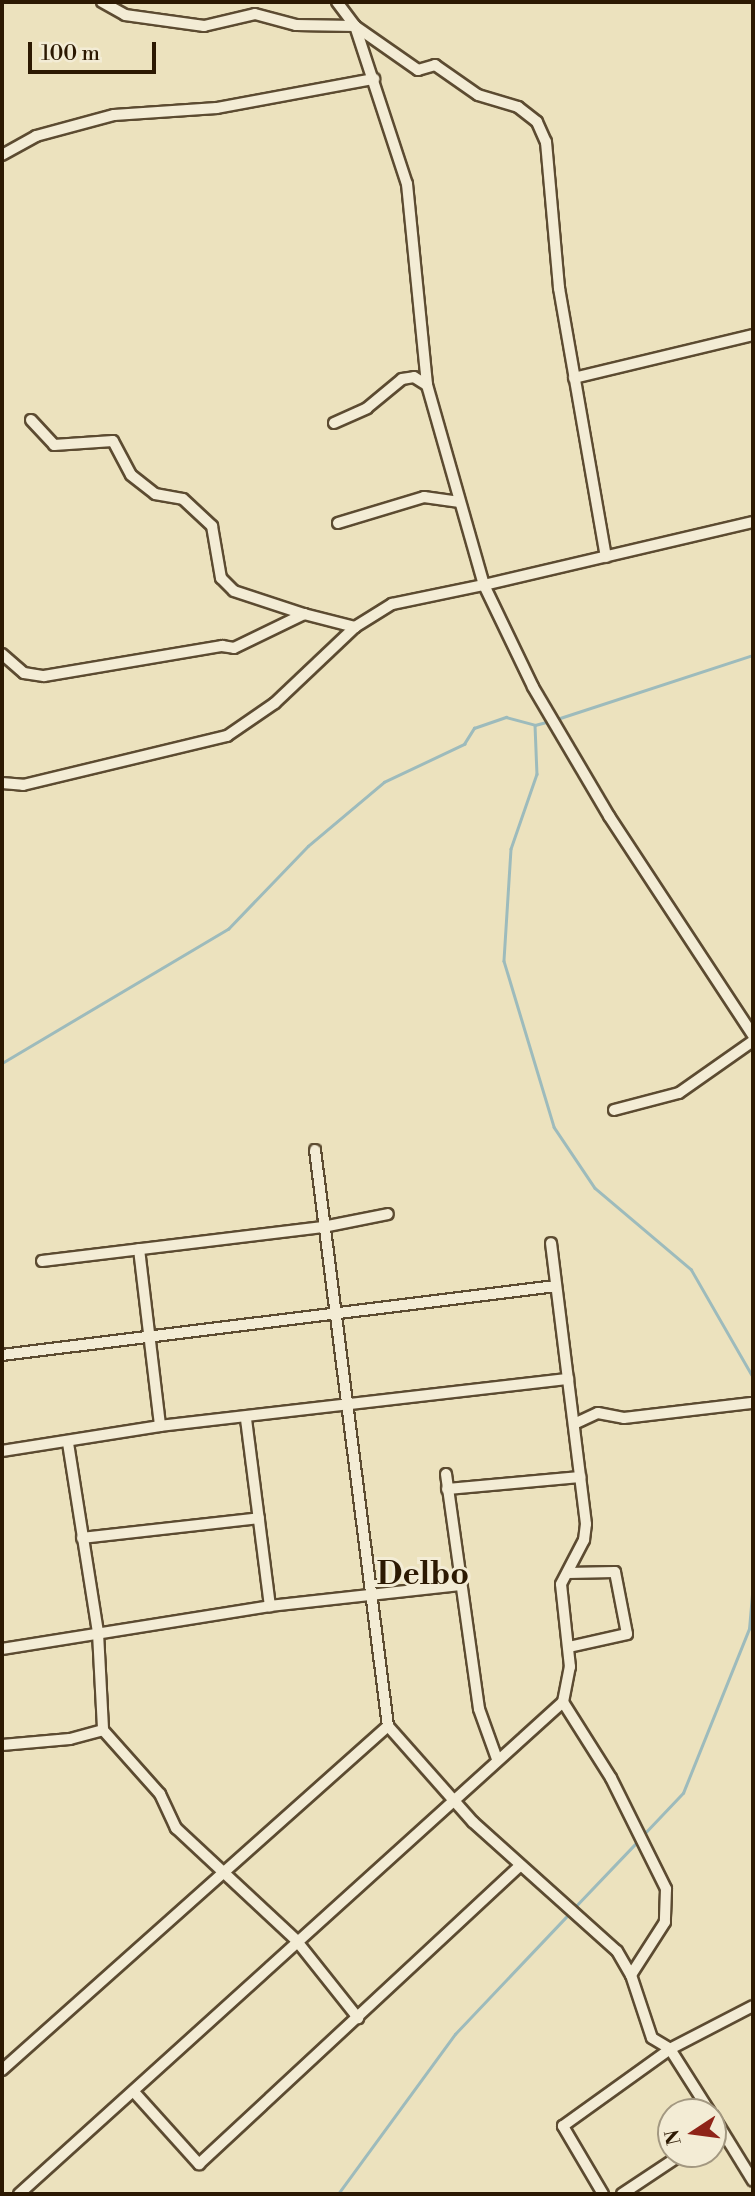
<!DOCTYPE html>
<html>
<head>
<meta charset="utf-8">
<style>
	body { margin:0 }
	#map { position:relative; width:755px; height:2196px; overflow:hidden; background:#ece2be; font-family:"Libre Bodoni",serif }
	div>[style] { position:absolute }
	.stream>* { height:2.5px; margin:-1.25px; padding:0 1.25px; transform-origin:1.25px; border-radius:1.25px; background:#9dbbbc }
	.roads { filter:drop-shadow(2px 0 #5c4b31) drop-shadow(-2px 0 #5c4b31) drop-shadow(0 2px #5c4b31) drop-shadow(0 -2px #5c4b31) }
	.minor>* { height:10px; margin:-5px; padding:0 5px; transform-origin:5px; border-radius:5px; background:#f3ecd5 }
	span { translate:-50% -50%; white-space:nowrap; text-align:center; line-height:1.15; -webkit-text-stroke:6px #f3ecd5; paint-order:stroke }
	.quarter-label { font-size:32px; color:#2c1902; font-weight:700 }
	.frame { position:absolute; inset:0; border:4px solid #2c1902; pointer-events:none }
	.north { position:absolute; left:657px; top:2098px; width:70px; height:70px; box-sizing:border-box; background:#f3ecd5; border:2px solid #a39881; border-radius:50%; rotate:257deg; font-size:19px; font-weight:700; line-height:28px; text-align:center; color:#2c1902 }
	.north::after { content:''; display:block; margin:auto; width:24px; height:32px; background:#8f2418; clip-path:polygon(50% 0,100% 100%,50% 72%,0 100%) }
	.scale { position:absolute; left:28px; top:42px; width:128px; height:32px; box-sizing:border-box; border:4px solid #2c1902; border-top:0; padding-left:9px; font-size:21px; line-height:24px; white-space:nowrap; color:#2c1902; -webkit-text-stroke:5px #f3ecd5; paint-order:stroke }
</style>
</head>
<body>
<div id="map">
	<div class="stream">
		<i style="left:557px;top:719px;width:206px;rotate:-18.1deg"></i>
		<i style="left:535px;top:725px;width:49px;rotate:87.7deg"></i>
		<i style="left:537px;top:774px;width:79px;rotate:109.1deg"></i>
		<i style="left:511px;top:849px;width:112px;rotate:93.6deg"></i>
		<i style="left:504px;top:961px;width:173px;rotate:73.2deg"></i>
		<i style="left:554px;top:1127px;width:73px;rotate:56.1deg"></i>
		<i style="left:595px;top:1188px;width:126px;rotate:40.2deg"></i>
		<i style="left:691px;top:1269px;width:125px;rotate:60.1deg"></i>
		<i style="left:2px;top:1063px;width:263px;rotate:-30.7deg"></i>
		<i style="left:228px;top:929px;width:115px;rotate:-46.1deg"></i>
		<i style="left:308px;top:846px;width:99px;rotate:-40.1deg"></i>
		<i style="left:384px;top:782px;width:89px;rotate:-25.4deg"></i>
		<i style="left:464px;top:744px;width:19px;rotate:-58deg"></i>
		<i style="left:474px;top:728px;width:34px;rotate:-19deg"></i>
		<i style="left:506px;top:717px;width:30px;rotate:15deg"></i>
		<i style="left:535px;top:725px;width:16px;rotate:-15deg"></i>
		<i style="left:643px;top:1835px;width:58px;rotate:-46.4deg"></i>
		<i style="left:683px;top:1793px;width:177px;rotate:-68.1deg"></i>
		<i style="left:749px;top:1629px;width:46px;rotate:-85deg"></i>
		<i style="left:573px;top:1909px;width:95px;rotate:-46.3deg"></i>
		<i style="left:338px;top:2194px;width:198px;rotate:-53.8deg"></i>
		<i style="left:455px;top:2034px;width:166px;rotate:-46.5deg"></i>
	</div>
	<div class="roads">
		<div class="minor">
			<i style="left:102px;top:2px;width:26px;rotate:29deg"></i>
			<i style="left:125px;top:15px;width:80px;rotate:7.9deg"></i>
			<i style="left:204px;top:26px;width:52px;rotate:-13.2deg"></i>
			<i style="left:255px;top:14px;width:42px;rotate:15deg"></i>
			<i style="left:296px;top:25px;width:59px;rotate:1deg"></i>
			<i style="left:355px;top:26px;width:77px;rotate:34.9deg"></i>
			<i style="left:418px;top:70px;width:18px;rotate:-16deg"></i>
			<i style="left:435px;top:65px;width:52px;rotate:34.9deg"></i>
			<i style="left:478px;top:95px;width:42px;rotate:16.7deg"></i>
			<i style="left:518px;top:107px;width:24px;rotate:38deg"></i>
			<i style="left:537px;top:122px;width:22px;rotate:66deg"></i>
			<i style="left:546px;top:142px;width:147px;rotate:84.9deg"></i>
			<i style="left:559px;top:288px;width:273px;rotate:80.1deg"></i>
			<i style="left:337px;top:2px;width:30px;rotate:53deg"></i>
			<i style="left:355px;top:26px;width:166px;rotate:71.8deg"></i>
			<i style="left:407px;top:184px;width:202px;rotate:84.3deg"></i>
			<i style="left:427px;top:385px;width:208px;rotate:74.1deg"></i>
			<i style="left:484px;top:585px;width:276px;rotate:-13.2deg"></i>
			<i style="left:2px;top:155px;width:39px;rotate:-29deg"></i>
			<i style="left:36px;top:136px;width:81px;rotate:-15.1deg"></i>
			<i style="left:114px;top:115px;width:103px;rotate:-3.9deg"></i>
			<i style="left:217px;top:108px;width:160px;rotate:-10.5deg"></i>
			<i style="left:574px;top:378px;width:184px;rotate:-13.5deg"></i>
			<i style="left:31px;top:420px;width:34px;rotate:47deg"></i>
			<i style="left:54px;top:445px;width:59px;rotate:-3.9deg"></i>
			<i style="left:113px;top:441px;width:38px;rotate:62deg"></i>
			<i style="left:131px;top:475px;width:31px;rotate:38deg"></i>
			<i style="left:155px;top:494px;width:28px;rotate:10deg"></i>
			<i style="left:183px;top:499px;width:40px;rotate:43deg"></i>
			<i style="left:212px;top:526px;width:53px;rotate:80.2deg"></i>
			<i style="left:221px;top:578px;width:18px;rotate:45deg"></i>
			<i style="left:234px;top:591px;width:74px;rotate:18.2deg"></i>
			<i style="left:334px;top:423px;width:36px;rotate:-24deg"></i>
			<i style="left:367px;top:408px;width:45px;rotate:-39.6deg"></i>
			<i style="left:402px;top:379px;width:12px;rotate:-9deg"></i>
			<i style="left:414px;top:377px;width:15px;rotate:32deg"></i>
			<i style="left:338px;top:523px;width:90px;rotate:-16.8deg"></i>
			<i style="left:424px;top:497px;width:36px;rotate:8deg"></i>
			<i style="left:2px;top:654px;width:29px;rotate:41deg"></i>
			<i style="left:24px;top:673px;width:20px;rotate:9deg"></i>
			<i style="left:44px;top:676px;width:181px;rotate:-9.6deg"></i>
			<i style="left:222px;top:646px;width:12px;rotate:9deg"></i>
			<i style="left:234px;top:648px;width:78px;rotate:-25.9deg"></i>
			<i style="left:304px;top:614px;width:53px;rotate:14.3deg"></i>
			<i style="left:355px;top:627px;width:44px;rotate:-31.9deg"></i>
			<i style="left:392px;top:604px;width:94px;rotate:-11.7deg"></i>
			<i style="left:484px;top:585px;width:113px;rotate:64.3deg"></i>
			<i style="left:533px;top:687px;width:150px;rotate:59.5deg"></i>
			<i style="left:609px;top:816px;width:262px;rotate:56.7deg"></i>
			<i style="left:2px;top:783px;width:21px;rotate:5deg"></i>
			<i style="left:23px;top:785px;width:210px;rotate:-13.5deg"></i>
			<i style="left:227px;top:736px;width:58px;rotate:-34.5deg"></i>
			<i style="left:275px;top:703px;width:110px;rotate:-43.5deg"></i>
			<i style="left:614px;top:1110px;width:67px;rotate:-14.7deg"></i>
			<i style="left:679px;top:1093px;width:90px;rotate:-35.1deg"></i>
			<i style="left:315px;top:1150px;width:581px;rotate:82.78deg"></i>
			<i style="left:388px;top:1726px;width:128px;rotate:48.5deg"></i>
			<i style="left:473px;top:1822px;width:193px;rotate:41.9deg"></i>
			<i style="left:617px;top:1951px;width:28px;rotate:60deg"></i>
			<i style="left:631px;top:1975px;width:66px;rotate:71.6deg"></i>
			<i style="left:652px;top:2038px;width:21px;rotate:31deg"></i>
			<i style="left:670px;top:2049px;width:75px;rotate:57.6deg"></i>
			<i style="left:139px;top:1249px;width:178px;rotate:83.2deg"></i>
			<i style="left:42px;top:1261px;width:283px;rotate:-6.9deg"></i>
			<i style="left:323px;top:1227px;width:66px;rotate:-11.3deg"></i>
			<i style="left:2px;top:1355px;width:558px;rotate:-7.1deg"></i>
			<i style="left:246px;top:1419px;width:189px;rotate:82.7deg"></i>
			<i style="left:574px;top:1424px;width:26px;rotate:-25deg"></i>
			<i style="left:598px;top:1413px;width:26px;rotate:11deg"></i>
			<i style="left:624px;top:1418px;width:128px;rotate:-6.7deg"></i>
			<i style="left:68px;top:1443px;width:192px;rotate:81deg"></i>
			<i style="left:98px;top:1633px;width:97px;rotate:87deg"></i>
			<i style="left:2px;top:1451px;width:160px;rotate:-9deg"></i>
			<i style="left:160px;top:1426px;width:411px;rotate:-6.6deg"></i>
			<i style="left:446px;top:1474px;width:237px;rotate:82deg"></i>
			<i style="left:479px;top:1709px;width:53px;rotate:70.2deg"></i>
			<i style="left:447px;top:1489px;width:134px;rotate:-5.2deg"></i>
			<i style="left:82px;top:1538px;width:178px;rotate:-6.4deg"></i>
			<i style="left:568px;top:1573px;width:47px;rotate:-1.2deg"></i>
			<i style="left:615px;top:1572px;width:63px;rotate:79deg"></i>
			<i style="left:627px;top:1634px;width:59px;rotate:167.4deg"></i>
			<i style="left:2px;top:1649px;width:271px;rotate:-9.1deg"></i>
			<i style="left:270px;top:1606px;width:191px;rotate:-6.3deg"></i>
			<i style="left:563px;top:1702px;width:90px;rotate:57.7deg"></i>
			<i style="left:611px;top:1778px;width:124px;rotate:63.6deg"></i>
			<i style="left:666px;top:1889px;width:33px;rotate:92deg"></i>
			<i style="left:665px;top:1922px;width:63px;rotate:122.7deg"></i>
			<i style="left:2px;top:1745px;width:68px;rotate:-5deg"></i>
			<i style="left:70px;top:1739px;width:34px;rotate:-15deg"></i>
			<i style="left:103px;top:1730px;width:86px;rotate:48.3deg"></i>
			<i style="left:160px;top:1794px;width:38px;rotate:65deg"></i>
			<i style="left:176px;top:1828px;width:164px;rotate:43deg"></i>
			<i style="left:296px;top:1940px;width:100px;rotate:51.5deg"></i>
			<i style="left:2px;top:2070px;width:517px;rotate:-41.71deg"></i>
			<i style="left:135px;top:2093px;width:96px;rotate:48deg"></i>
			<i style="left:199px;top:2164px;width:437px;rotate:-42.9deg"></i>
			<i style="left:713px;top:2116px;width:76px;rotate:58.4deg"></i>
			<i style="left:19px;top:2194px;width:733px;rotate:-42.13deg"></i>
			<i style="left:563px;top:1702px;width:36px;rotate:-79deg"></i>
			<i style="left:570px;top:1667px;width:83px;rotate:-96.2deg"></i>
			<i style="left:561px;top:1584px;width:50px;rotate:-62.4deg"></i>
			<i style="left:584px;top:1540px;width:16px;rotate:-83deg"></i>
			<i style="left:586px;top:1524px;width:283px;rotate:-97.1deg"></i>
			<i style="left:603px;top:2194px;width:79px;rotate:-120.5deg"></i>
			<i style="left:563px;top:2126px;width:132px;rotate:-35.7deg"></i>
			<i style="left:670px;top:2049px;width:93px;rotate:-27.4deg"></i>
			<i style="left:622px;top:2194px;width:72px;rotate:-33.7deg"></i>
		</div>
	</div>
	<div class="quarter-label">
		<span style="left:423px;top:1574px">Delbo</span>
	</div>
	<div class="frame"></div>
	<div class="north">N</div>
	<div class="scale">100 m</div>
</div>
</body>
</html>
